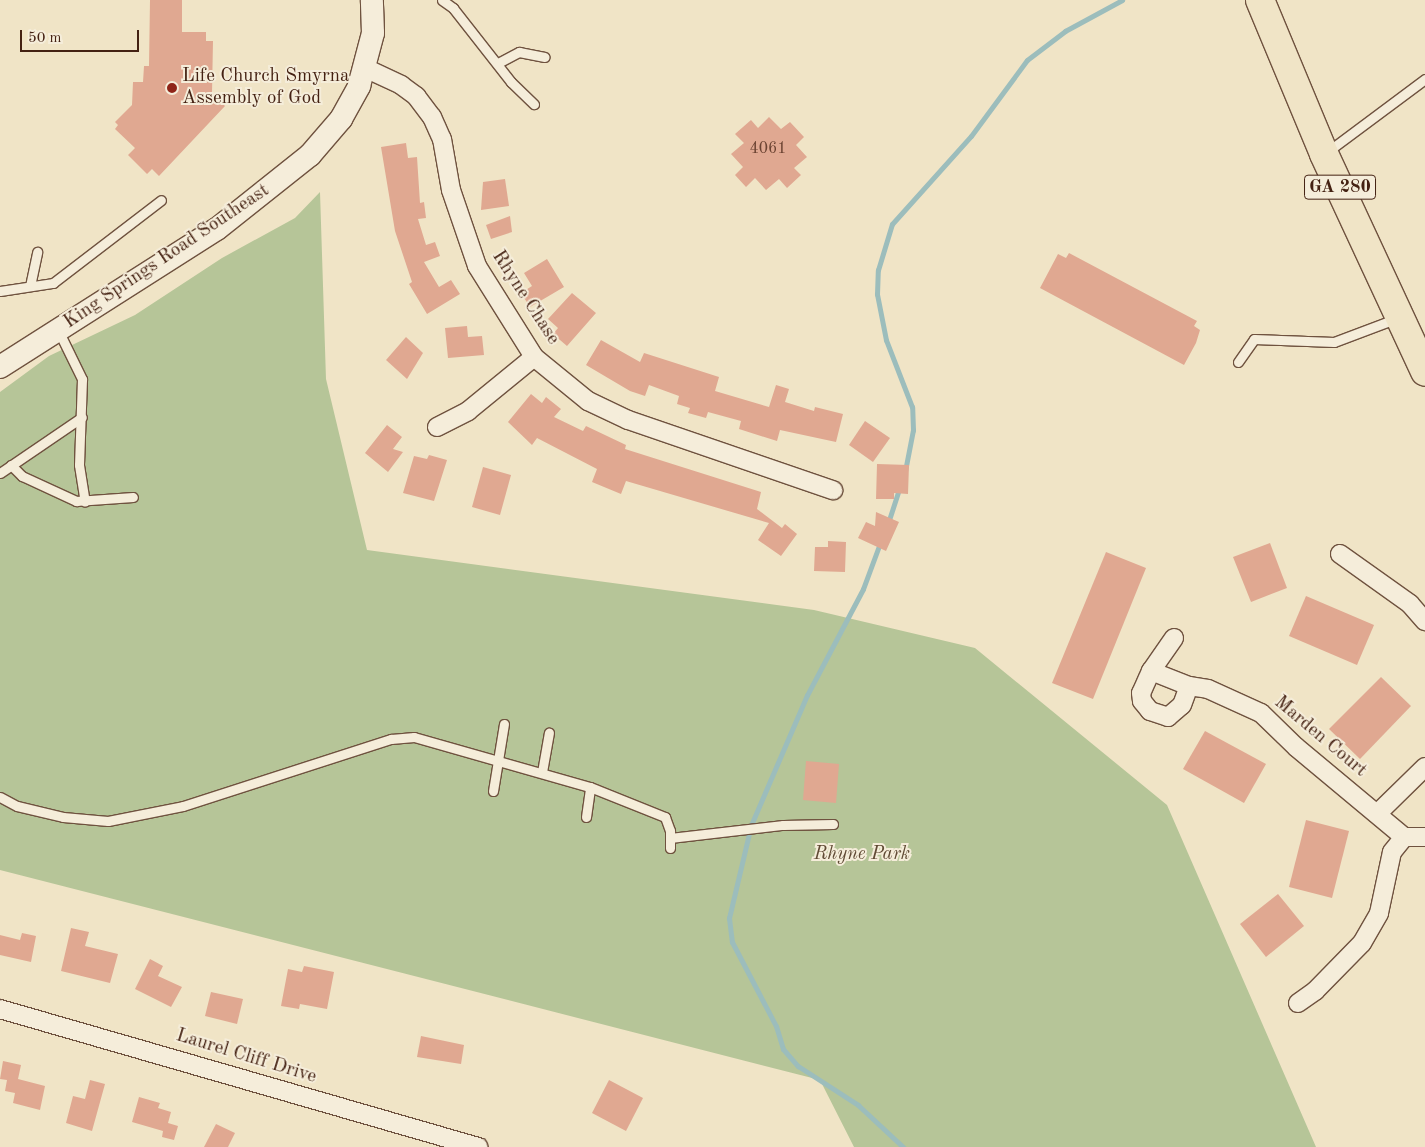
<!DOCTYPE html>
<html>
<head>
<meta charset="utf-8">
<style>
	body { margin:0 }
	#map { position:relative; width:1425px; height:1147px; overflow:hidden; background:#f0e4c6; font-family:"Old Standard TT",serif }
	div>[style] { position:absolute }
	.green>* { inset:0; background:#b6c598 }
	.stream>* { height:5px; margin:-2.5px; padding:0 2.5px; transform-origin:2.5px; border-radius:2.5px; background:#9cbdbc }
	.building>* { inset:0; background:#e0a891 }
	.roads { filter:drop-shadow(1px 0 #6f523f) drop-shadow(-1px 0 #6f523f) drop-shadow(0 1px #6f523f) drop-shadow(0 -1px #6f523f) }
	.service>* { height:9px; margin:-4.5px; padding:0 4.5px; transform-origin:4.5px; border-radius:4.5px; background:#f5edda }
	.minor>* { height:18px; margin:-9px; padding:0 9px; transform-origin:9px; border-radius:9px; background:#f5edda }
	.tertiary>* { height:22px; margin:-11px; padding:0 11px; transform-origin:11px; border-radius:11px; background:#f5edda }
	.primary>* { height:28px; margin:-14px; padding:0 14px; transform-origin:14px; border-radius:14px; background:#f0e4c6 }
	.dots>* { width:14px; height:14px; translate:-50% -50%; box-sizing:border-box; border:2px solid #f5edda; border-radius:50% }
	span { translate:-50% -50%; white-space:nowrap; text-align:center; line-height:1.15; -webkit-text-stroke:4px #f5edda; paint-order:stroke }
	.number-label { font-size:16px; color:#6b4332 }
	.number-label span { -webkit-text-stroke-width:0 }
	.shield-label span { padding:1px 4px; background:#f5edda; border:1px solid; border-radius:4px; -webkit-text-stroke-width:0 }
	.shield-label { font-size:18px; color:#442112; font-weight:700 }
	.poi-label { font-size:19px; color:#442112 }
	.left { translate:0 -50%; text-align:left }
	.street-label { font-size:19px; color:#442112 }
	.park-label { font-size:19px; color:#604a34; font-style:italic }
	.scale { position:absolute; left:20px; top:30px; width:119px; height:22px; box-sizing:border-box; border:2px solid #442112; border-top:0; padding-left:6px; font-size:15px; line-height:18px; white-space:nowrap; color:#442112; -webkit-text-stroke:4px #f5edda; paint-order:stroke }
</style>
</head>
<body>
<div id="map">
	<div class="green">
		<i style="clip-path:polygon(320px 192px,326px 379px,367px 550px,814px 610px,975px 648px,1167px 805px,1316px 1147px,854px 1147px,820px 1080px,0 870px,0 392px,49px 356px,135px 315px,222px 258px,295px 218px)"></i>
	</div>
	<div class="stream">
		<i style="left:905px;top:471px;width:42px;rotate:-79deg"></i>
		<i style="left:913px;top:430px;width:23px;rotate:-92deg"></i>
		<i style="left:912px;top:407px;width:72px;rotate:-111.2deg"></i>
		<i style="left:886px;top:340px;width:47px;rotate:-101.1deg"></i>
		<i style="left:877px;top:294px;width:24px;rotate:-88deg"></i>
		<i style="left:878px;top:270px;width:48px;rotate:-73.1deg"></i>
		<i style="left:892px;top:224px;width:118px;rotate:-48.1deg"></i>
		<i style="left:971px;top:136px;width:94px;rotate:-53.6deg"></i>
		<i style="left:1027px;top:60px;width:48px;rotate:-37.3deg"></i>
		<i style="left:1065px;top:31px;width:65px;rotate:-28.5deg"></i>
		<i style="left:888px;top:523px;width:36px;rotate:-72deg"></i>
		<i style="left:880px;top:543px;width:49px;rotate:110.3deg"></i>
		<i style="left:863px;top:589px;width:120px;rotate:117.8deg"></i>
		<i style="left:807px;top:695px;width:142px;rotate:113.3deg"></i>
		<i style="left:751px;top:825px;width:96px;rotate:103.3deg"></i>
		<i style="left:729px;top:918px;width:24px;rotate:83deg"></i>
		<i style="left:732px;top:942px;width:95px;rotate:62.4deg"></i>
		<i style="left:776px;top:1026px;width:24px;rotate:73deg"></i>
		<i style="left:783px;top:1049px;width:23px;rotate:49deg"></i>
		<i style="left:798px;top:1066px;width:72px;rotate:33deg"></i>
		<i style="left:858px;top:1105px;width:62px;rotate:43deg"></i>
	</div>
	<div class="building">
		<i style="clip-path:polygon(150px 0,182px 0,182px 32px,206px 32px,206px 41px,213px 41px,212px 93px,225px 106px,159px 176px,152px 169px,147px 174px,128px 155px,135px 148px,115px 129px,118px 125px,115px 122px,132px 105px,133px 82px,143px 82px,144px 66px,149px 66px)"></i>
		<i style="clip-path:polygon(769px 117px,781px 129px,790px 122px,804px 137px,796px 145px,807px 157px,794px 168px,801px 175px,787px 188px,779px 179px,766px 190px,755px 178px,746px 187px,735px 175px,743px 167px,731px 154px,744px 143px,735px 134px,751px 120px,758px 128px)"></i>
		<i style="clip-path:polygon(406px 143px,408px 158px,417px 157px,420px 203px,424px 202px,426px 218px,418px 219px,426px 245px,435px 242px,440px 256px,424px 262px,439px 287px,451px 280px,460px 294px,427px 314px,409px 284px,412px 282px,395px 231px,381px 147px)"></i>
		<i style="clip-path:polygon(505px 179px,509px 206px,481px 210px,483px 182px)"></i>
		<i style="clip-path:polygon(510px 216px,512px 232px,491px 239px,486px 225px)"></i>
		<i style="clip-path:polygon(1069px 253px,1197px 321px,1194px 326px,1200px 330px,1196px 343px,1184px 365px,1040px 288px,1058px 254px,1066px 258px)"></i>
		<i style="clip-path:polygon(547px 259px,564px 287px,530px 307px,521px 293px,532px 286px,524px 273px)"></i>
		<i style="clip-path:polygon(572px 293px,596px 313px,567px 346px,553px 334px,558px 328px,548px 319px)"></i>
		<i style="clip-path:polygon(467px 326px,468px 337px,482px 336px,484px 355px,448px 358px,445px 328px)"></i>
		<i style="clip-path:polygon(406px 337px,423px 353px,407px 379px,386px 360px)"></i>
		<i style="clip-path:polygon(601px 340px,640px 362px,644px 353px,719px 377px,715px 391px,769px 407px,776px 385px,789px 389px,785px 402px,814px 411px,815px 407px,843px 414px,836px 442px,780px 430px,777px 441px,739px 429px,741px 421px,708px 412px,706px 418px,688px 413px,690px 408px,677px 404px,679px 396px,649px 385px,645px 396px,630px 391px,586px 365px)"></i>
		<i style="clip-path:polygon(531px 394px,542px 403px,546px 397px,561px 409px,554px 417px,583px 431px,586px 426px,626px 445px,625px 449px,761px 492px,757px 509px,782px 528px,785px 524px,797px 534px,781px 556px,758px 540px,769px 523px,626px 481px,621px 494px,592px 482px,597px 469px,537px 438px,532px 445px,508px 422px)"></i>
		<i style="clip-path:polygon(865px 421px,890px 438px,873px 462px,849px 445px)"></i>
		<i style="clip-path:polygon(387px 425px,402px 437px,393px 449px,403px 452px,388px 472px,365px 453px)"></i>
		<i style="clip-path:polygon(429px 455px,447px 460px,434px 501px,403px 493px,414px 456px,427px 459px)"></i>
		<i style="clip-path:polygon(877px 464px,909px 465px,908px 494px,894px 493px,894px 499px,876px 499px)"></i>
		<i style="clip-path:polygon(483px 467px,511px 475px,500px 515px,472px 507px)"></i>
		<i style="clip-path:polygon(876px 512px,899px 522px,886px 551px,858px 538px,866px 522px,875px 526px)"></i>
		<i style="clip-path:polygon(828px 541px,846px 542px,845px 572px,814px 571px,815px 547px,828px 547px)"></i>
		<i style="clip-path:polygon(1270px 543px,1287px 588px,1251px 602px,1233px 557px)"></i>
		<i style="clip-path:polygon(1106px 552px,1146px 568px,1093px 699px,1052px 683px)"></i>
		<i style="clip-path:polygon(1306px 596px,1374px 625px,1357px 665px,1289px 636px)"></i>
		<i style="clip-path:polygon(1381px 677px,1411px 706px,1360px 759px,1329px 729px)"></i>
		<i style="clip-path:polygon(1205px 731px,1266px 764px,1244px 803px,1183px 769px)"></i>
		<i style="clip-path:polygon(806px 761px,839px 764px,836px 803px,803px 800px)"></i>
		<i style="clip-path:polygon(1306px 820px,1349px 831px,1332px 898px,1289px 887px)"></i>
		<i style="clip-path:polygon(1278px 894px,1304px 926px,1266px 957px,1240px 924px)"></i>
		<i style="clip-path:polygon(71px 928px,89px 932px,85px 946px,118px 954px,110px 983px,61px 971px)"></i>
		<i style="clip-path:polygon(22px 933px,36px 936px,31px 962px,0 955px,0 935px,20px 940px)"></i>
		<i style="clip-path:polygon(150px 959px,163px 966px,158px 976px,182px 987px,171px 1007px,135px 989px)"></i>
		<i style="clip-path:polygon(304px 966px,334px 972px,327px 1009px,300px 1004px,299px 1009px,281px 1006px,288px 969px,302px 972px)"></i>
		<i style="clip-path:polygon(211px 992px,243px 999px,237px 1024px,205px 1016px)"></i>
		<i style="clip-path:polygon(421px 1036px,464px 1045px,461px 1064px,417px 1057px)"></i>
		<i style="clip-path:polygon(3px 1061px,21px 1065px,18px 1079px,45px 1086px,40px 1110px,13px 1103px,15px 1093px,5px 1091px,7px 1080px,0 1079px)"></i>
		<i style="clip-path:polygon(90px 1080px,105px 1084px,92px 1131px,66px 1123px,73px 1096px,85px 1099px)"></i>
		<i style="clip-path:polygon(609px 1080px,643px 1098px,626px 1131px,592px 1113px)"></i>
		<i style="clip-path:polygon(139px 1097px,160px 1103px,158px 1108px,171px 1112px,168px 1123px,178px 1126px,174px 1140px,162px 1137px,163px 1131px,132px 1122px)"></i>
		<i style="clip-path:polygon(216px 1124px,235px 1133px,228px 1147px,204px 1147px)"></i>
	</div>
	<div class="roads">
		<div class="service">
			<i style="left:442px;top:0;width:14px;rotate:36deg"></i>
			<i style="left:453px;top:8px;width:94px;rotate:51.9deg"></i>
			<i style="left:511px;top:82px;width:32px;rotate:44deg"></i>
			<i style="left:498px;top:63px;width:24px;rotate:-28deg"></i>
			<i style="left:519px;top:52px;width:26px;rotate:11deg"></i>
			<i style="left:1327px;top:152px;width:122px;rotate:-36.7deg"></i>
			<i style="left:30px;top:286px;width:35px;rotate:-78deg"></i>
			<i style="left:0;top:291px;width:54px;rotate:-8.6deg"></i>
			<i style="left:53px;top:283px;width:136px;rotate:-37.5deg"></i>
			<i style="left:58px;top:330px;width:55px;rotate:63.9deg"></i>
			<i style="left:82px;top:379px;width:86px;rotate:92deg"></i>
			<i style="left:79px;top:465px;width:37px;rotate:81deg"></i>
			<i style="left:1238px;top:362px;width:28px;rotate:-55deg"></i>
			<i style="left:1254px;top:339px;width:80px;rotate:2.1deg"></i>
			<i style="left:1334px;top:342px;width:68px;rotate:-20.6deg"></i>
			<i style="left:11px;top:465px;width:16px;rotate:45deg"></i>
			<i style="left:22px;top:476px;width:60px;rotate:24.8deg"></i>
			<i style="left:76px;top:501px;width:57px;rotate:-4deg"></i>
			<i style="left:0;top:473px;width:99px;rotate:-34.3deg"></i>
			<i style="left:542px;top:772px;width:40px;rotate:-80deg"></i>
			<i style="left:493px;top:791px;width:68px;rotate:-80.7deg"></i>
			<i style="left:0;top:797px;width:19px;rotate:28deg"></i>
			<i style="left:17px;top:806px;width:47px;rotate:13.4deg"></i>
			<i style="left:63px;top:817px;width:45px;rotate:5.1deg"></i>
			<i style="left:108px;top:821px;width:76px;rotate:-11.3deg"></i>
			<i style="left:183px;top:806px;width:219px;rotate:-17.9deg"></i>
			<i style="left:391px;top:739px;width:23px;rotate:-5deg"></i>
			<i style="left:414px;top:737px;width:183px;rotate:15.9deg"></i>
			<i style="left:590px;top:787px;width:81px;rotate:21.8deg"></i>
			<i style="left:665px;top:817px;width:15px;rotate:70deg"></i>
			<i style="left:670px;top:831px;width:17px;rotate:90deg"></i>
			<i style="left:586px;top:817px;width:30px;rotate:-82deg"></i>
			<i style="left:670px;top:838px;width:114px;rotate:-6.6deg"></i>
			<i style="left:783px;top:825px;width:50px;rotate:-1.1deg"></i>
		</div>
		<div class="minor">
			<i style="left:365px;top:68px;width:40px;rotate:25deg"></i>
			<i style="left:401px;top:85px;width:19px;rotate:36deg"></i>
			<i style="left:416px;top:96px;width:26px;rotate:53deg"></i>
			<i style="left:432px;top:117px;width:24px;rotate:66deg"></i>
			<i style="left:442px;top:139px;width:52px;rotate:80deg"></i>
			<i style="left:451px;top:190px;width:80px;rotate:71.1deg"></i>
			<i style="left:477px;top:266px;width:107px;rotate:57.9deg"></i>
			<i style="left:534px;top:357px;width:70px;rotate:39.2deg"></i>
			<i style="left:588px;top:401px;width:44px;rotate:25.4deg"></i>
			<i style="left:628px;top:420px;width:217px;rotate:18.9deg"></i>
			<i style="left:437px;top:427px;width:35px;rotate:-27deg"></i>
			<i style="left:468px;top:411px;width:85px;rotate:-39.3deg"></i>
			<i style="left:1340px;top:554px;width:86px;rotate:35.5deg"></i>
			<i style="left:1410px;top:604px;width:23px;rotate:49deg"></i>
			<i style="left:1174px;top:638px;width:40px;rotate:124.9deg"></i>
			<i style="left:1151px;top:671px;width:24px;rotate:114deg"></i>
			<i style="left:1141px;top:693px;width:8px;rotate:83deg"></i>
			<i style="left:1142px;top:701px;width:13px;rotate:51deg"></i>
			<i style="left:1150px;top:711px;width:19px;rotate:18deg"></i>
			<i style="left:1168px;top:717px;width:18px;rotate:-41deg"></i>
			<i style="left:1182px;top:705px;width:20px;rotate:-70deg"></i>
			<i style="left:1151px;top:671px;width:41px;rotate:21.5deg"></i>
			<i style="left:1189px;top:686px;width:19px;rotate:9deg"></i>
			<i style="left:1208px;top:689px;width:58px;rotate:24.4deg"></i>
			<i style="left:1261px;top:713px;width:49px;rotate:44.2deg"></i>
			<i style="left:1296px;top:747px;width:141px;rotate:39.8deg"></i>
			<i style="left:1404px;top:837px;width:21px"></i>
			<i style="left:1377px;top:814px;width:67px;rotate:-44.4deg"></i>
			<i style="left:1298px;top:1003px;width:21px;rotate:-35deg"></i>
			<i style="left:1315px;top:991px;width:67px;rotate:-45.6deg"></i>
			<i style="left:1362px;top:943px;width:34px;rotate:-60deg"></i>
			<i style="left:1379px;top:913px;width:62px;rotate:-78deg"></i>
			<i style="left:1392px;top:852px;width:19px;rotate:-51deg"></i>
			<i style="left:0;top:1009px;width:498px;rotate:16.1deg"></i>
		</div>
		<div class="tertiary">
			<i style="left:0;top:367px;width:257px;rotate:-32.5deg"></i>
			<i style="left:217px;top:229px;width:119px;rotate:-38.5deg"></i>
			<i style="left:310px;top:155px;width:48px;rotate:-49.3deg"></i>
			<i style="left:341px;top:119px;width:38px;rotate:-61deg"></i>
			<i style="left:359px;top:86px;width:55px;rotate:-75.2deg"></i>
			<i style="left:373px;top:33px;width:33px;rotate:-92deg"></i>
		</div>
		<div class="primary">
			<i style="left:1260px;top:0;width:167px;rotate:67.4deg"></i>
			<i style="left:1324px;top:154px;width:240px;rotate:65.1deg"></i>
		</div>
	</div>
	<div class="dots">
		<i style="left:172px;top:88px;background:#8f2418"></i>
	</div>
	<div class="number-label">
		<span style="left:768px;top:149px">4061</span>
	</div>
	<div class="shield-label">
		<span style="left:1340px;top:187px">GA 280</span>
	</div>
	<div class="poi-label">
		<span class="left" style="left:182px;top:88px">Life Church Smyrna<br>Assembly of God</span>
	</div>
	<div class="street-label">
		<span style="left:167px;top:257px;rotate:-34deg">King Springs Road Southeast</span>
		<span style="left:525px;top:298px;rotate:57deg">Rhyne Chase</span>
		<span style="left:1320px;top:737px;rotate:40deg">Marden Court</span>
		<span style="left:246px;top:1057px;rotate:17deg">Laurel Cliff Drive</span>
	</div>
	<div class="park-label">
		<span style="left:862px;top:855px">Rhyne Park</span>
	</div>
	<div class="scale">50 m</div>
</div>
</body>
</html>
